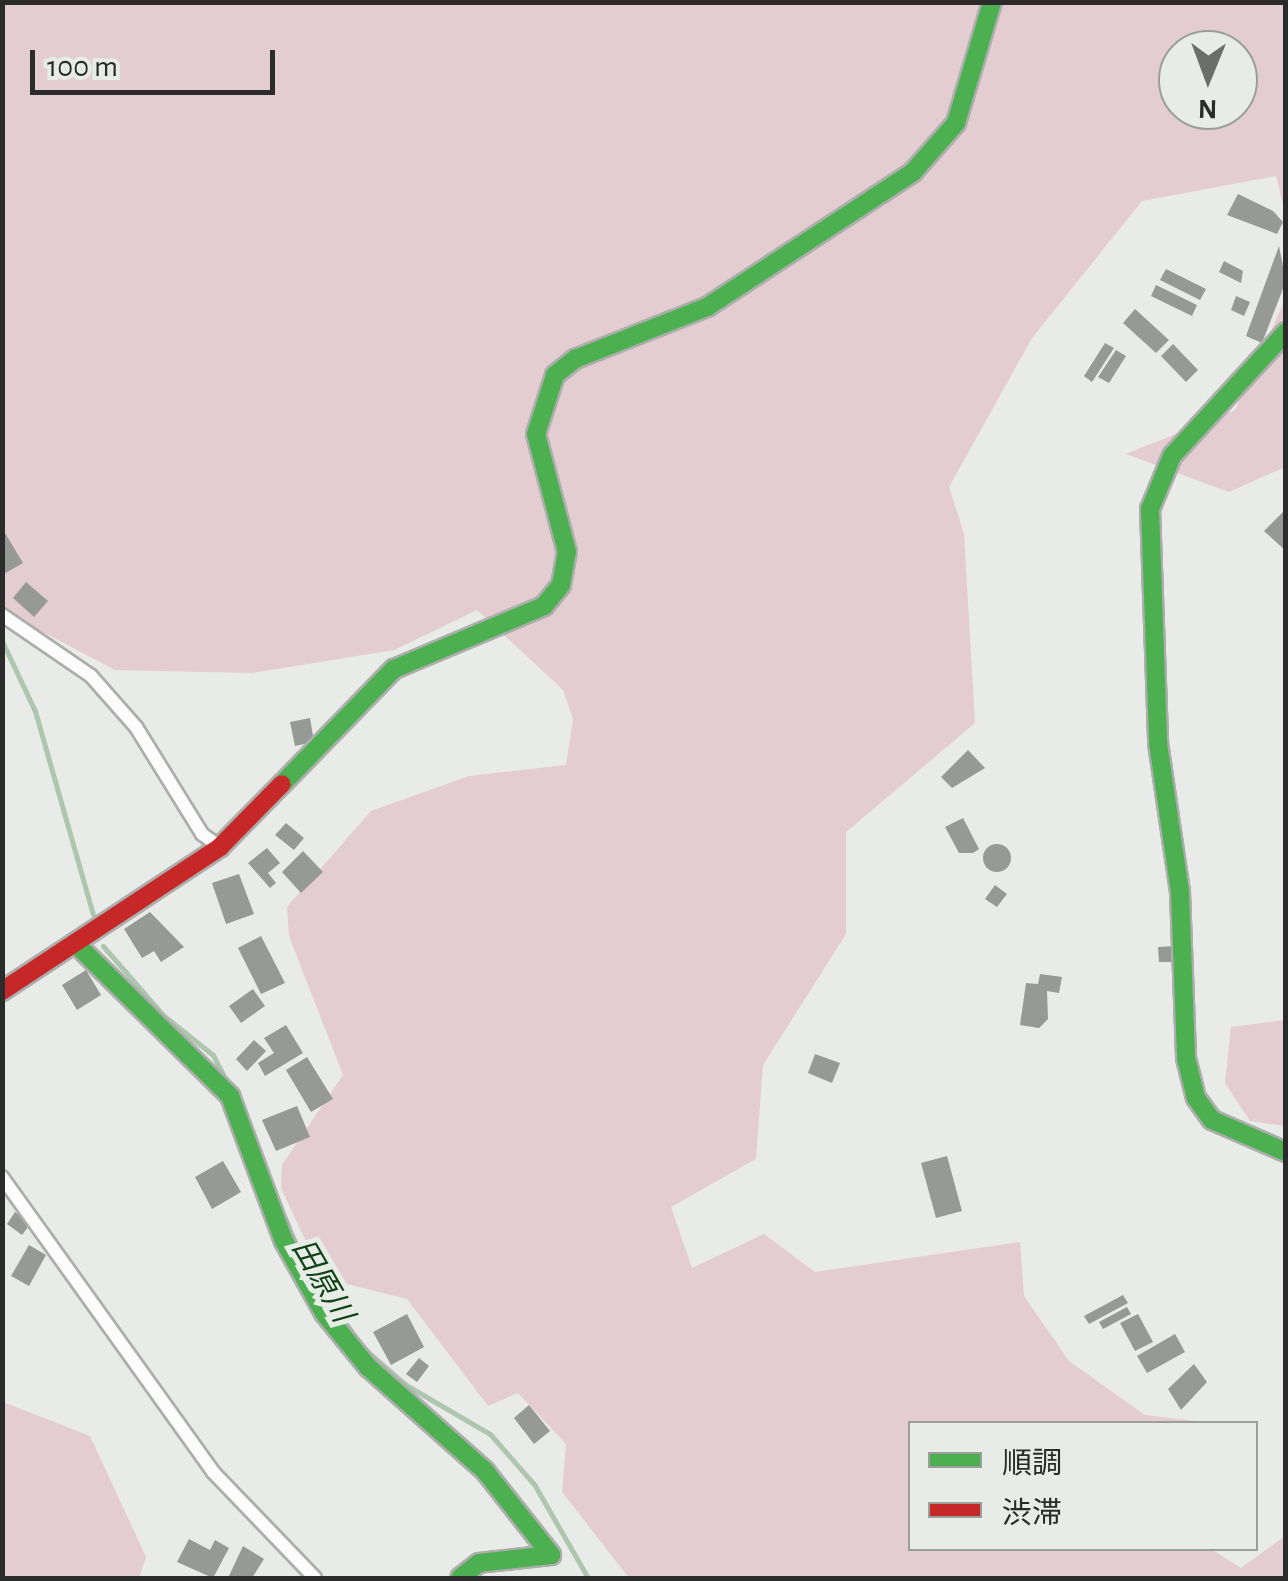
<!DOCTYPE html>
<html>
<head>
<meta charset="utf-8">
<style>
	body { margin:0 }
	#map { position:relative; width:1288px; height:1581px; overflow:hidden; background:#e8ebe8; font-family:"Alegreya Sans","Noto Sans JP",sans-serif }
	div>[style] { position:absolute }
	.green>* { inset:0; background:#e4cdd1 }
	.stream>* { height:5px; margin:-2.5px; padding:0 2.5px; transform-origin:2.5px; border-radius:2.5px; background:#aec5ae }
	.building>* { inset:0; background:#979997 }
	.round { border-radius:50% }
	.roads { filter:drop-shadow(2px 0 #acaeac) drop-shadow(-2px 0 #acaeac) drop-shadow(0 2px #acaeac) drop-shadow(0 -2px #acaeac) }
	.street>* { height:12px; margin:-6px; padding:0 6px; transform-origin:6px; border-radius:6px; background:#fcfcfc }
	.fast>* { height:18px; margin:-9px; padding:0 9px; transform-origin:9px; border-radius:9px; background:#4caf50 }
	.jam>* { height:18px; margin:-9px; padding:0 9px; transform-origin:9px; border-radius:9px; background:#c62828 }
	span { translate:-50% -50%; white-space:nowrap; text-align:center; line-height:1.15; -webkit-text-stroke:10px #e7ece7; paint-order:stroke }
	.water-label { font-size:30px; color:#114216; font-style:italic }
	.frame { position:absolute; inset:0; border:5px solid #2a2b2a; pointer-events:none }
	.legend { position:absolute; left:908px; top:1421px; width:350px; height:130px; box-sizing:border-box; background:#e7ece7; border:2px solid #9b9f9b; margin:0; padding:12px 18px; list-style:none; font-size:30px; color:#2a2b2a }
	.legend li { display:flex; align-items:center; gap:20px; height:50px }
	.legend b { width:50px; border:2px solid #9b9f9b }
	.north { position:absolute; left:1158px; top:30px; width:100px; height:100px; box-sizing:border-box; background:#e7ece7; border:2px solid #9b9f9b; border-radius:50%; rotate:181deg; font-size:28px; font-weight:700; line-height:40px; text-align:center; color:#2a2b2a }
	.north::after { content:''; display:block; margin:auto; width:35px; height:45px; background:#6c6e6c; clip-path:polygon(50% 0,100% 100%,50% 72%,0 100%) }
	.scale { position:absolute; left:30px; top:50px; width:245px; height:45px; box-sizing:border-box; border:5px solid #2a2b2a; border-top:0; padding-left:12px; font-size:30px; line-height:35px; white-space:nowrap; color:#2a2b2a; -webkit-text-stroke:8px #e7ece7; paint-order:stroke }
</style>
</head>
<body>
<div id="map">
	<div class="green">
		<i style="clip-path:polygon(evenodd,2px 3px,1285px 3px,1285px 212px,1276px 176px,1142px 201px,1032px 338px,949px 487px,964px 534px,975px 723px,846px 832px,846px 934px,763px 1065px,756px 1159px,671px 1207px,692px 1268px,764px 1234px,815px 1272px,1020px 1242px,1024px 1296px,1069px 1361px,1145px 1415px,1212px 1423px,911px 1424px,911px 1548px,1211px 1549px,1241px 1568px,1285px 1536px,1285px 1578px,629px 1578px,562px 1492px,566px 1444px,518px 1393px,488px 1406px,407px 1299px,323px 1278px,281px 1188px,282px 1165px,343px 1075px,289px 936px,287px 907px,371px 811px,469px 776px,566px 765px,573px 719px,563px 690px,477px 610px,394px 650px,252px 673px,115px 670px,3px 611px,2px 3px,1178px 50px,1238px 50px,1238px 110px,1178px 110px,1178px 50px)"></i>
		<i style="clip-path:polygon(1285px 300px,1285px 467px,1229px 492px,1126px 454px,1235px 410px)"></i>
		<i style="clip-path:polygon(1285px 1020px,1285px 1126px,1250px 1121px,1225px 1083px,1231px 1027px)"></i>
		<i style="clip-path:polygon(3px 1402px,90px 1436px,146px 1557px,139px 1578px,3px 1578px)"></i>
	</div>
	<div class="stream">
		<i style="left:2px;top:641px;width:77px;rotate:64.8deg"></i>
		<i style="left:35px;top:711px;width:211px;rotate:74.1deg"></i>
		<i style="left:103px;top:946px;width:91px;rotate:49deg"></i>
		<i style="left:163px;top:1015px;width:64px;rotate:38.7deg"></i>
		<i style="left:213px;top:1055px;width:88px;rotate:62.9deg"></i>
		<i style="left:285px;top:1218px;width:35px;rotate:68deg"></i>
		<i style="left:311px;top:1272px;width:91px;rotate:55.8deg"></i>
		<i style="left:362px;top:1347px;width:58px;rotate:40.8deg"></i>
		<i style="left:406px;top:1385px;width:97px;rotate:30.3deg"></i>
		<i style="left:490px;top:1434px;width:67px;rotate:48.7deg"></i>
		<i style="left:534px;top:1484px;width:108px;rotate:60.1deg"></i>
	</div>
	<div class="building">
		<i style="clip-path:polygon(1238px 194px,1273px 211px,1283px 222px,1277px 234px,1227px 215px)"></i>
		<i style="clip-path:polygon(1279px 246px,1286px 281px,1262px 343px,1246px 336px)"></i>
		<i style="clip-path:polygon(1224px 261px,1243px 271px,1241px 283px,1219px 272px)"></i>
		<i style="clip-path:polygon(1166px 269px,1206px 289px,1200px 300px,1160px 280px)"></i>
		<i style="clip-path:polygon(1156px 285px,1197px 305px,1192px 316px,1151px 296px)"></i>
		<i style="clip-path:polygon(1236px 296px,1250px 302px,1244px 316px,1231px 310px)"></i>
		<i style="clip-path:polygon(1135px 309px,1169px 340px,1156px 353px,1123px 323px)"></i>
		<i style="clip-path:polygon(1105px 343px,1114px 348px,1092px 382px,1084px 376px)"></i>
		<i style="clip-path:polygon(1173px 344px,1198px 370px,1186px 382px,1161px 356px)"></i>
		<i style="clip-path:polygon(1116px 350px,1126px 356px,1109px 383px,1098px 377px)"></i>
		<i style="clip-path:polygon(1286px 509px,1286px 551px,1264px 531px)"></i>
		<i style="clip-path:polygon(2px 528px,23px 563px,2px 575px)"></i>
		<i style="clip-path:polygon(26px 582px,48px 601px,34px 617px,13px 598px)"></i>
		<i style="clip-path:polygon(310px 718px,314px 742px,295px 746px,290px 722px)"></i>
		<i style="clip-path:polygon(968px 750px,985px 768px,952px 788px,941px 777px)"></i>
		<i style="clip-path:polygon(963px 818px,979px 849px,973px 853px,959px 853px,945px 827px)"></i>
		<i style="clip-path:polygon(286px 823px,304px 838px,294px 850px,275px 835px)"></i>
		<i class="round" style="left:983px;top:844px;width:28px;height:28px"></i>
		<i style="clip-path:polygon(267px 848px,280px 863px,268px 873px,276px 883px,270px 888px,248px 863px)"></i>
		<i style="clip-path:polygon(303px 851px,323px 872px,301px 893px,282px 872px)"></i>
		<i style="clip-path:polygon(239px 874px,254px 914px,226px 924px,212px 883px)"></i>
		<i style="clip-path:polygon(995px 885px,1007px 894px,997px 907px,985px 899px)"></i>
		<i style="clip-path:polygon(150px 912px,184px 947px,161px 962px,154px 951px,142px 958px,124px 929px)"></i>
		<i style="clip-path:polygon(261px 936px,285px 983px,261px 994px,238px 948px)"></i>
		<i style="clip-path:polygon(1175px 946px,1175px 962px,1159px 962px,1158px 947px)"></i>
		<i style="clip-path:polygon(86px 970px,101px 995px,77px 1010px,62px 985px)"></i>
		<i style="clip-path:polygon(1040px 974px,1062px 977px,1059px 993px,1047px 991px,1048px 1019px,1039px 1028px,1020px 1025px,1026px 983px,1038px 984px)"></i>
		<i style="clip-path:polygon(253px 989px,265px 1006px,241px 1023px,229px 1006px)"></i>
		<i style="clip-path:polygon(286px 1025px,303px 1053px,265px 1076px,258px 1063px,274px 1053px,264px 1038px)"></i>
		<i style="clip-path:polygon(254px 1040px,266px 1051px,247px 1071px,236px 1059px)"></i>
		<i style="clip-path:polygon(815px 1054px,840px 1063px,832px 1083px,808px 1073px)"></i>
		<i style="clip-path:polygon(307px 1057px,333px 1099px,311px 1112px,286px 1070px)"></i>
		<i style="clip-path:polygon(297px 1106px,310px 1137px,276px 1151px,262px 1120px)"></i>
		<i style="clip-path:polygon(947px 1156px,962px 1211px,936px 1218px,921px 1163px)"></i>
		<i style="clip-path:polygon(223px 1161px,241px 1192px,212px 1209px,195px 1177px)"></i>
		<i style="clip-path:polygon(15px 1212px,31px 1223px,22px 1235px,7px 1224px)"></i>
		<i style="clip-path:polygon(29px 1245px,46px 1255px,29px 1286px,11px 1276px)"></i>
		<i style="clip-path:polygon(1123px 1295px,1128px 1303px,1089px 1324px,1084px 1316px)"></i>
		<i style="clip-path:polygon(1127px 1307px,1131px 1314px,1103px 1329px,1099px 1322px)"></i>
		<i style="clip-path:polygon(407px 1314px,424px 1347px,391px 1365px,373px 1332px)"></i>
		<i style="clip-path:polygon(1138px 1314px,1153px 1342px,1135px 1351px,1120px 1323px)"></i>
		<i style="clip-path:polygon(1175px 1334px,1185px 1352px,1147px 1373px,1137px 1356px)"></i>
		<i style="clip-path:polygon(419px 1358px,429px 1366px,417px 1382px,406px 1374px)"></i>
		<i style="clip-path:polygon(1194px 1364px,1207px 1382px,1181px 1410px,1168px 1389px)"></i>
		<i style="clip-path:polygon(529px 1405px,550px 1431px,534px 1444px,514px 1418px)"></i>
		<i style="clip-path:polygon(189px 1539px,210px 1550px,215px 1540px,229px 1548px,213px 1578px,177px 1562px)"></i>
		<i style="clip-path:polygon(243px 1546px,264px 1559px,252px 1578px,228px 1578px)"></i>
	</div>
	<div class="roads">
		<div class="street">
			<i style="left:2px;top:615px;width:108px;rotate:34.4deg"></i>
			<i style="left:91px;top:676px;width:68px;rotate:48.6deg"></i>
			<i style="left:136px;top:727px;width:126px;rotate:58.3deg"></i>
			<i style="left:202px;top:834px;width:22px;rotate:36deg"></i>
			<i style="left:2px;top:1177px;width:363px;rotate:54.4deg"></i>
			<i style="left:213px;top:1472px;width:147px;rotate:46.1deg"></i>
		</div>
		<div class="fast">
			<i style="left:1286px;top:332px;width:168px;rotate:132.6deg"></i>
			<i style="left:1172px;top:456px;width:57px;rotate:112.5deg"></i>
			<i style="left:1150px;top:509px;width:234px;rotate:88deg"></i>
			<i style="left:1158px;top:743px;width:151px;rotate:81.6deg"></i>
			<i style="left:1180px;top:892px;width:166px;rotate:87.9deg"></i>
			<i style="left:1186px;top:1058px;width:41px;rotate:76deg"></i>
			<i style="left:1196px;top:1098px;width:27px;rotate:54deg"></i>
			<i style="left:1212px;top:1120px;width:81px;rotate:23.4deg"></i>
			<i style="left:282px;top:784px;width:161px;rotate:-45.8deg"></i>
			<i style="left:394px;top:669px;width:163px;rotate:-22.8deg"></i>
			<i style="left:544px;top:606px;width:27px;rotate:-51deg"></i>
			<i style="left:561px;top:585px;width:34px;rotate:-80deg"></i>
			<i style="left:567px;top:552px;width:122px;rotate:-104.7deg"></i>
			<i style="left:536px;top:434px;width:62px;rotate:-72.1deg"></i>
			<i style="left:555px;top:375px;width:26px;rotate:-39deg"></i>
			<i style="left:575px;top:359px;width:142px;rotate:-21.5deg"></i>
			<i style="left:707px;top:307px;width:246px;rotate:-33.2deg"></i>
			<i style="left:913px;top:172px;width:65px;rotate:-48.7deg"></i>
			<i style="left:956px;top:123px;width:126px;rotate:-73.4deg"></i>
			<i style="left:75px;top:943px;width:218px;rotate:44.6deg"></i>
			<i style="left:230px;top:1096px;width:155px;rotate:69.6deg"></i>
			<i style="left:284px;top:1241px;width:82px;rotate:60.9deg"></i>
			<i style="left:324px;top:1313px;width:70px;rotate:50.8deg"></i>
			<i style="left:368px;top:1367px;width:157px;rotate:41.6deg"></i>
			<i style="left:485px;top:1471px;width:107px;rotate:51.8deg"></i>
			<i style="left:551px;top:1555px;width:72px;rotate:173.7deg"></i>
			<i style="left:479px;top:1563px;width:24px;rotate:142deg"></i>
		</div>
		<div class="jam">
			<i style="left:2px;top:991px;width:261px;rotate:-33.4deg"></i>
			<i style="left:220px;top:847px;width:88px;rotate:-45.5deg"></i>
		</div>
	</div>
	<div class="water-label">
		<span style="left:322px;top:1281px;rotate:60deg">田原川</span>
	</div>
	<div class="frame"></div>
	<ul class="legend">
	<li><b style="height:12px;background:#4caf50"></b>順調</li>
	<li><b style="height:12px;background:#c62828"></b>渋滞</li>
	</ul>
	<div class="north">N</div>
	<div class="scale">100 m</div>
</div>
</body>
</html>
